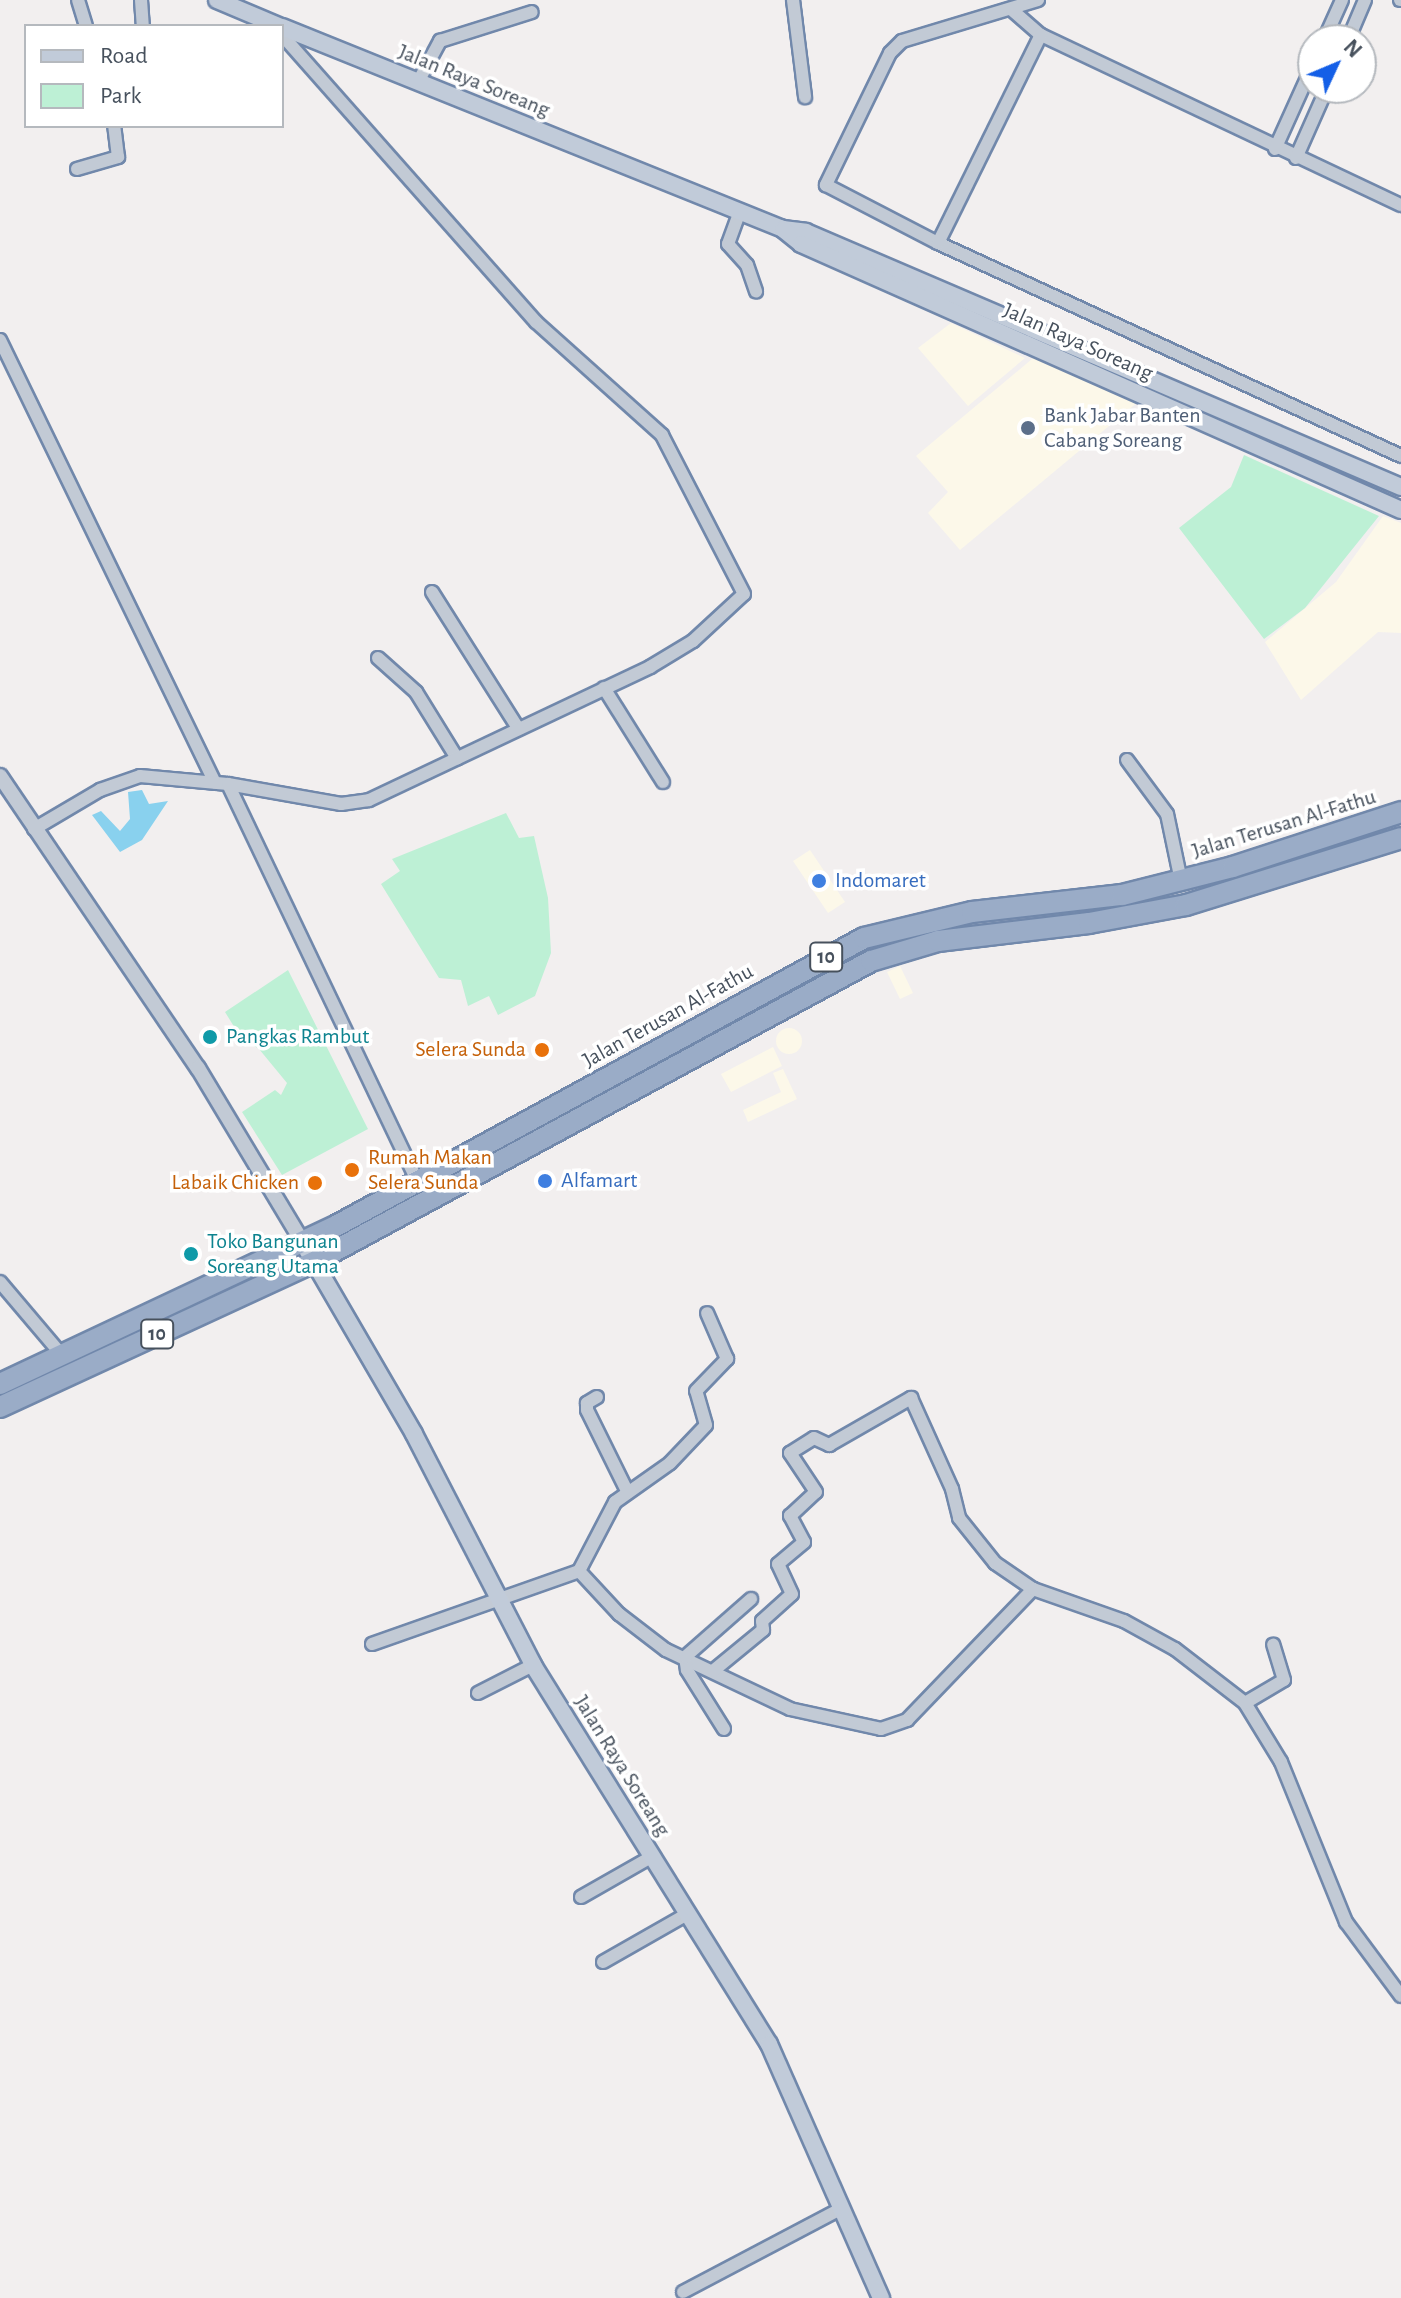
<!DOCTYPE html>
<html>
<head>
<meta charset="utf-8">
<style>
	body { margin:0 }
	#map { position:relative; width:1401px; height:2298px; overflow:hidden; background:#f2efef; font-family:"Alegreya Sans",sans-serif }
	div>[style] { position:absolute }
	.commercial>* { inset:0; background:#fcf8e9 }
	.round { border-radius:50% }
	.green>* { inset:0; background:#bdf0d5 }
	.water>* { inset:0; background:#89d1ee }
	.roads { filter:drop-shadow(2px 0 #7188ab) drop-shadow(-2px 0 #7188ab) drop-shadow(0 2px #7188ab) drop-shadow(0 -2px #7188ab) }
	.minor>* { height:12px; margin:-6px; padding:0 6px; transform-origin:6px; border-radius:6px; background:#c2cad5 }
	.tertiary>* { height:14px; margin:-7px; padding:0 7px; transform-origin:7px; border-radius:7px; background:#c2cad5 }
	.secondary>* { height:16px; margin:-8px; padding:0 8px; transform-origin:8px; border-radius:8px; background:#c1cbd9 }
	.trunk>* { height:20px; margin:-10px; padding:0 10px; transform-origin:10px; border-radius:10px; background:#9aacc7 }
	.dots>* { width:22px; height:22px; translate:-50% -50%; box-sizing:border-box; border:4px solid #fff; border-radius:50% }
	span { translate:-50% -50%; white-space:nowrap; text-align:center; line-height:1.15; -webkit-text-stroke:7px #fff; paint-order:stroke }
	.shield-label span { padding:2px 6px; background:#fff; border:2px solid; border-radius:6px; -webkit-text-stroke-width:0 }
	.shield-label { font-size:20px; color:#47515d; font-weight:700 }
	.street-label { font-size:22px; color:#47515d }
	.service-label { font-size:22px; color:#4e5e75 }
	.left { translate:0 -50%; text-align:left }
	.shop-label { font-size:22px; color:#366cbe }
	.culture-label { font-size:22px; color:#0d838f }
	.food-label { font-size:22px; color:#c56008 }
	.right { translate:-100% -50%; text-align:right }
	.legend { position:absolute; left:24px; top:24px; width:260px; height:104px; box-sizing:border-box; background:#fff; border:2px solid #b5b9be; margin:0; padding:10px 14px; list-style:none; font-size:24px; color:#47515d }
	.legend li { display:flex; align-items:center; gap:16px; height:40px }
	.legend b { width:40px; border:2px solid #b5b9be }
	.north { position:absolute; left:1297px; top:24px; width:80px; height:80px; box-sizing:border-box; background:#fff; border:2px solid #b5b9be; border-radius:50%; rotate:46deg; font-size:22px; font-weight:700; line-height:32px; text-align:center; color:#47515d }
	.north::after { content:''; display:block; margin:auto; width:28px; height:36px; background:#145fe7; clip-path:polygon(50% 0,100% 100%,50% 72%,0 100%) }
</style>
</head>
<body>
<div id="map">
	<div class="commercial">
		<i style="clip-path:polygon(951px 323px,1025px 358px,968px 406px,918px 348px)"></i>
		<i style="clip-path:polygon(1038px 354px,1139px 401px,960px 550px,928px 513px,948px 492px,916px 456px)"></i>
		<i style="clip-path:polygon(1383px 516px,1401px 523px,1401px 633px,1378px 632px,1301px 700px,1265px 642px,1336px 582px)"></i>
		<i style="clip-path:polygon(810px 850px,845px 902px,828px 913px,793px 861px)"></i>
		<i style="clip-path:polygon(900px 966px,913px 993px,900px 999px,887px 972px)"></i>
		<i class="round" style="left:776px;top:1028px;width:26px;height:26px"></i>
		<i style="clip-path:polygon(773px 1047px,782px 1066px,731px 1092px,721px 1074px)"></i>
		<i style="clip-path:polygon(783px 1069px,797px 1099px,748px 1122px,743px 1110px,781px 1092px,773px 1073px)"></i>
	</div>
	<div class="green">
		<i style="clip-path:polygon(1244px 455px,1379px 516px,1305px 608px,1264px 639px,1179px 528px,1231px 487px)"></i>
		<i style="clip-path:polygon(506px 813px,519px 838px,534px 836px,548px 898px,551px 953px,535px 996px,498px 1015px,489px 996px,468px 1006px,461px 980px,439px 978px,381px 884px,400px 871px,392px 859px)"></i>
		<i style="clip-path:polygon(288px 970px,368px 1129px,282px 1175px,242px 1112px,275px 1090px,281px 1095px,287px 1083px,259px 1049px,241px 1038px,225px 1012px)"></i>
	</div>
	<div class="water">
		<i style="clip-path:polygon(142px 790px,149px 804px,168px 801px,142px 840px,120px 852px,92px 815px,101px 811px,120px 831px,130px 819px,128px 792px)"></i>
	</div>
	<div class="roads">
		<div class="minor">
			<i style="left:78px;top:0;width:27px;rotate:73deg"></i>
			<i style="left:141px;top:0;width:26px;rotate:86deg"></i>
			<i style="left:793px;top:0;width:98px;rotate:82.9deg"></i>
			<i style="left:1038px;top:0;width:142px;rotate:163.2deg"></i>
			<i style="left:902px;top:41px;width:17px;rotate:135deg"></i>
			<i style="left:890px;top:53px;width:147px;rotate:115.9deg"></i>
			<i style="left:826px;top:185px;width:126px;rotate:27.4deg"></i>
			<i style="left:938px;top:243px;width:510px;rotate:24.7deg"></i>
			<i style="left:1400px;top:0;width:1px"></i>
			<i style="left:1012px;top:10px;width:38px;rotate:41deg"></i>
			<i style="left:1041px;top:35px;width:398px;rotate:25.3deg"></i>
			<i style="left:1324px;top:40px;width:44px;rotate:-65.8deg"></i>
			<i style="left:1348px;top:40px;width:43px;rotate:-67deg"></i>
			<i style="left:418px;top:82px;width:47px;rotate:-61.8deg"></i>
			<i style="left:440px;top:41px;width:96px;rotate:-17.5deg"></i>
			<i style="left:1275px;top:149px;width:92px;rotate:-65.7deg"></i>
			<i style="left:1296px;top:158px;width:77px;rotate:-66.1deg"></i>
			<i style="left:77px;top:169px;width:43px;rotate:-16.3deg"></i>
			<i style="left:118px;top:157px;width:31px;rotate:-97deg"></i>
			<i style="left:740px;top:211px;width:35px;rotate:110deg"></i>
			<i style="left:728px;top:244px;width:28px;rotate:48deg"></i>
			<i style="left:747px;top:265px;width:28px;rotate:71deg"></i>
			<i style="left:938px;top:243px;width:232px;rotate:-63.7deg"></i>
			<i style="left:0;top:340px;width:492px;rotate:64.1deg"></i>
			<i style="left:432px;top:592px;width:161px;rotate:57.7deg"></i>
			<i style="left:378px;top:658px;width:51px;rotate:41.8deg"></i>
			<i style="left:416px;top:692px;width:78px;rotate:58.2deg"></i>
			<i style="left:604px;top:688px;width:111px;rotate:57.9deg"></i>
			<i style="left:1127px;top:760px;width:67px;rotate:53.5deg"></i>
			<i style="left:1167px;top:814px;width:68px;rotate:78.2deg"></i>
			<i style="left:228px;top:784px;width:440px;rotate:64.5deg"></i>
			<i style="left:34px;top:829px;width:77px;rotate:-30.6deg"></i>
			<i style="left:100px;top:790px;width:42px;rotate:-19.3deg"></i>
			<i style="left:140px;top:776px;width:88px;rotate:5.2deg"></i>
			<i style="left:228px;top:784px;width:115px;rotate:10deg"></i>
			<i style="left:341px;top:804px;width:28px;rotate:-8deg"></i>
			<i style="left:369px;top:800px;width:311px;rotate:-25.3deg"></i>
			<i style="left:650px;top:667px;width:50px;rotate:-31.2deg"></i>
			<i style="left:693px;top:641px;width:69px;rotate:-42.7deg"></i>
			<i style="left:744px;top:594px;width:179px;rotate:-117.3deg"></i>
			<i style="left:662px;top:435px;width:169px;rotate:-138.1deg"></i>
			<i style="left:536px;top:322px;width:383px;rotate:-131.5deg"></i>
			<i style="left:0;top:1282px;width:96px;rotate:49.7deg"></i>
			<i style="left:597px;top:1397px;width:12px;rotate:149deg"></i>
			<i style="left:587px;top:1403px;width:7px;rotate:90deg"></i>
			<i style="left:587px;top:1410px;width:90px;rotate:63.7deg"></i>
			<i style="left:579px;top:1571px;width:78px;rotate:-62.4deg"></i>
			<i style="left:615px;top:1502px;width:67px;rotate:-35.3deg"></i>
			<i style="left:670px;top:1463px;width:52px;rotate:-46.5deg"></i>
			<i style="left:706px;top:1425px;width:35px;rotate:-106deg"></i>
			<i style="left:696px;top:1391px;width:45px;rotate:-45.9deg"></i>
			<i style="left:727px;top:1359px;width:50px;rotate:-113.5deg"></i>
			<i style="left:372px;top:1644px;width:219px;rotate:-19.4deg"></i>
			<i style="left:579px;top:1571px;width:59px;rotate:47.1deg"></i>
			<i style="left:619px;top:1614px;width:59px;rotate:37.5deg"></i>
			<i style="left:666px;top:1650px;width:137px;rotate:25.4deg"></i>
			<i style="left:790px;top:1709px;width:93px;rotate:12.4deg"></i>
			<i style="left:881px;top:1729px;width:28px;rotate:-19deg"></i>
			<i style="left:907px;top:1720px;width:182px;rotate:-46.1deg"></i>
			<i style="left:713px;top:1671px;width:65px;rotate:-39.4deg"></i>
			<i style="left:763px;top:1630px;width:9px;rotate:-96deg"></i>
			<i style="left:762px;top:1621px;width:40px;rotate:-42deg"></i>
			<i style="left:792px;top:1594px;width:33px;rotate:-115deg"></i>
			<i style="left:778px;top:1564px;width:34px;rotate:-40deg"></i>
			<i style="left:804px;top:1542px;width:30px;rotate:-118deg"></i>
			<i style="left:790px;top:1516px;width:35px;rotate:-43deg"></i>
			<i style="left:816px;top:1492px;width:47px;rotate:-123.7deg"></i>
			<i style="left:790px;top:1453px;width:28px;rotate:-32deg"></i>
			<i style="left:814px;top:1438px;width:17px;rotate:25deg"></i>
			<i style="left:829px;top:1445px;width:95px;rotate:-29.8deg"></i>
			<i style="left:911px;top:1398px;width:100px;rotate:65.7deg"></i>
			<i style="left:952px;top:1489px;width:30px;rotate:76deg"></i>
			<i style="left:959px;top:1518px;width:58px;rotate:51.3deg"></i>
			<i style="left:995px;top:1563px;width:46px;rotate:34.4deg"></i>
			<i style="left:1033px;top:1589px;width:96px;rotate:19.4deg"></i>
			<i style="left:1124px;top:1621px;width:58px;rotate:28.8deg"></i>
			<i style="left:1175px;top:1649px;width:88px;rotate:37.6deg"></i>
			<i style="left:1245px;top:1703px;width:69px;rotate:58.6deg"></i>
			<i style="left:1281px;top:1762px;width:173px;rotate:67.9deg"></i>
			<i style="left:1346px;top:1922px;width:92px;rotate:53.4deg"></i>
			<i style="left:478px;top:1693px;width:62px;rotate:-27deg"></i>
			<i style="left:1245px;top:1703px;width:45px;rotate:-30.5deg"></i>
			<i style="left:1284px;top:1680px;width:37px;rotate:-107deg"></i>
			<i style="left:724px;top:1729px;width:70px;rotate:-122.1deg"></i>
			<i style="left:687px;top:1670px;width:13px;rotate:-99deg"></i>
			<i style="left:685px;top:1657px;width:88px;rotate:-41.3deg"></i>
			<i style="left:581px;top:1897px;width:83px;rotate:-29.7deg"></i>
			<i style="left:603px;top:1962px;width:99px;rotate:-29.7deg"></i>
			<i style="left:683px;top:2292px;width:180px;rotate:-27.8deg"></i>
		</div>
		<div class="tertiary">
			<i style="left:0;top:776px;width:353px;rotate:55.9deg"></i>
			<i style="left:198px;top:1068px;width:204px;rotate:59deg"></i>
		</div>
		<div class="secondary">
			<i style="left:217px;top:0;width:67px;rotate:22.8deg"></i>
			<i style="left:282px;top:27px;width:540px;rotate:21.96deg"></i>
			<i style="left:783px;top:229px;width:23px;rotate:7deg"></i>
			<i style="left:806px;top:232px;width:647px;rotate:23.2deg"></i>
			<i style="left:784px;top:230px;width:22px;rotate:39deg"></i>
			<i style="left:801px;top:244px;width:656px;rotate:23.91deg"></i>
			<i style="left:303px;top:1243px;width:221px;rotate:59.8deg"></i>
			<i style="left:414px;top:1434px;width:260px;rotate:62.7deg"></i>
			<i style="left:533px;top:1665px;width:446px;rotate:58.1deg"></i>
			<i style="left:769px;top:2044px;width:278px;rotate:66.2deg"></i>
		</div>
		<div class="trunk">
			<i style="left:0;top:1384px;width:371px;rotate:-25.2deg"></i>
			<i style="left:336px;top:1226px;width:601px;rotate:-28.61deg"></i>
			<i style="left:864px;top:938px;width:111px;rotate:-13.5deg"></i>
			<i style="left:972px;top:912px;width:151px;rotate:-6.5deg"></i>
			<i style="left:1122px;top:895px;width:114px;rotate:-14.2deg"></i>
			<i style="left:1233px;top:867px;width:177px;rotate:-18.1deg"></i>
			<i style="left:0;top:1407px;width:346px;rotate:-24.8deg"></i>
			<i style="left:314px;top:1262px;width:633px;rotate:-28.39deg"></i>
			<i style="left:871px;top:961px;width:70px;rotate:-16.6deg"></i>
			<i style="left:938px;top:941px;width:152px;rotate:-6.8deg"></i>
			<i style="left:1089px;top:923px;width:99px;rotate:-10.5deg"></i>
			<i style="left:1186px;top:905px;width:225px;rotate:-17.3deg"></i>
		</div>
	</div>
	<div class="dots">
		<i style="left:1028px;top:428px;background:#5c6f8a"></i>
		<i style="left:819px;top:881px;background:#3f7fe0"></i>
		<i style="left:210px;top:1037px;background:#0f9aa8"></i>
		<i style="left:542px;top:1050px;background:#e8710a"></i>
		<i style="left:352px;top:1170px;background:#e8710a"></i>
		<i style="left:545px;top:1181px;background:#3f7fe0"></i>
		<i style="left:315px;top:1183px;background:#e8710a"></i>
		<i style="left:191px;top:1254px;background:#0f9aa8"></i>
	</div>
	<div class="shield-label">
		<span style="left:826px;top:957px">10</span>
		<span style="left:157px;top:1334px">10</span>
	</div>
	<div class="street-label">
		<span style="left:474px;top:81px;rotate:22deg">Jalan Raya Soreang</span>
		<span style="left:1078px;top:342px;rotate:24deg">Jalan Raya Soreang</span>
		<span style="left:1284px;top:824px;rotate:-17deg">Jalan Terusan Al-Fathu</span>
		<span style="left:668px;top:1016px;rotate:-29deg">Jalan Terusan Al-Fathu</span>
		<span style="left:622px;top:1766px;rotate:58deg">Jalan Raya Soreang</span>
	</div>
	<div class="service-label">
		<span class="left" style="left:1044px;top:428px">Bank Jabar Banten<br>Cabang Soreang</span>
	</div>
	<div class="shop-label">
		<span class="left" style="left:835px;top:881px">Indomaret</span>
		<span class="left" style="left:561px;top:1181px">Alfamart</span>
	</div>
	<div class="culture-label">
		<span class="left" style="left:226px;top:1037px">Pangkas Rambut</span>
		<span class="left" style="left:207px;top:1254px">Toko Bangunan<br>Soreang Utama</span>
	</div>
	<div class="food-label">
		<span class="right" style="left:526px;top:1050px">Selera Sunda</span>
		<span class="left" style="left:368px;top:1170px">Rumah Makan<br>Selera Sunda</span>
		<span class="right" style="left:299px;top:1183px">Labaik Chicken</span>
	</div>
	<ul class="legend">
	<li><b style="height:10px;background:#c1cbd9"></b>Road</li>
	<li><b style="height:22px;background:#bdf0d5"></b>Park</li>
	</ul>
	<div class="north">N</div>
</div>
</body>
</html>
